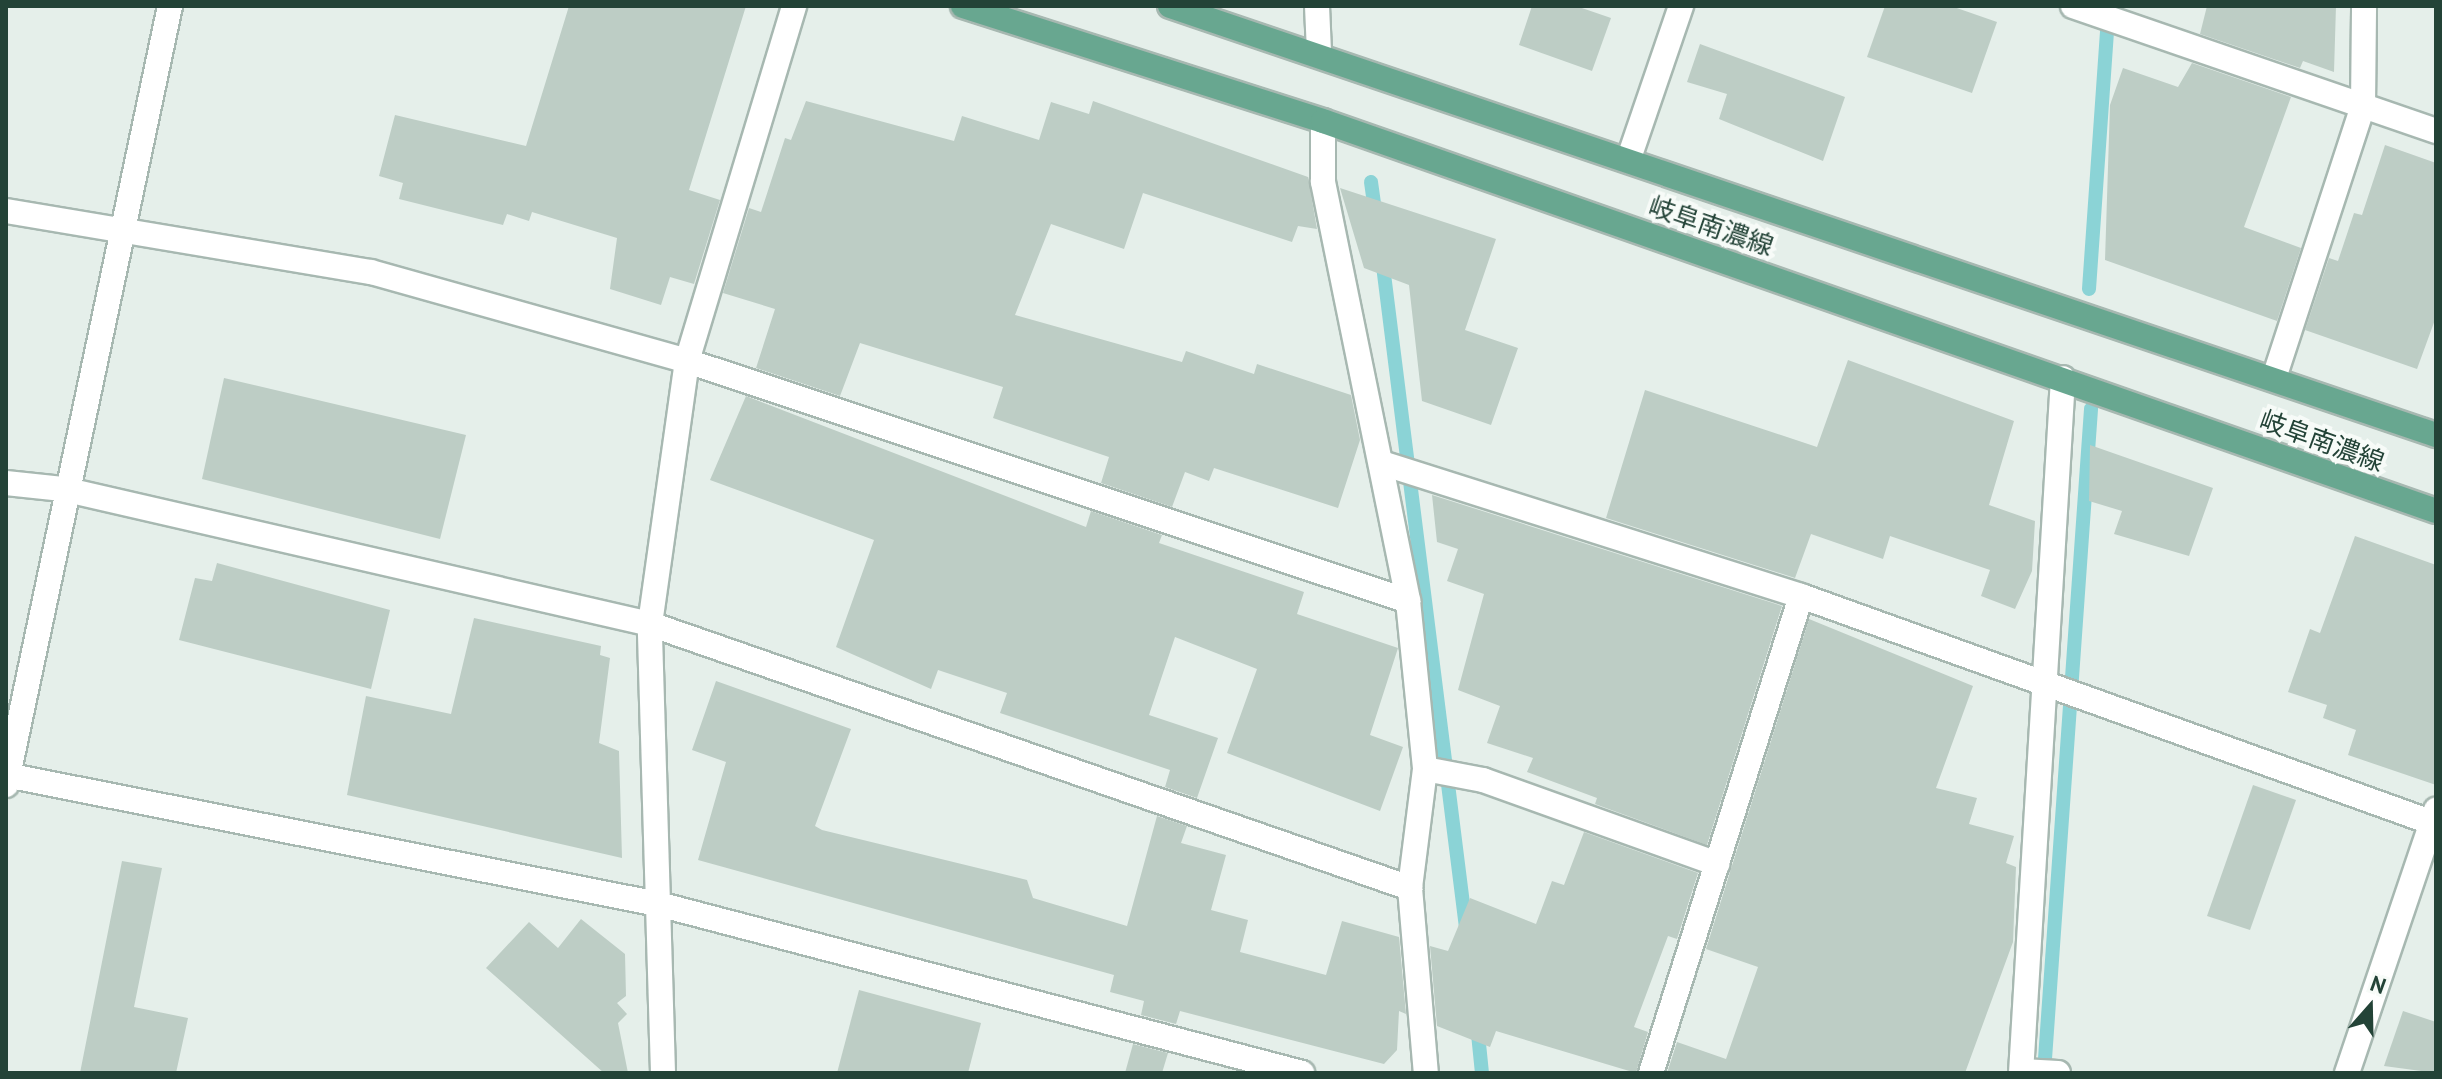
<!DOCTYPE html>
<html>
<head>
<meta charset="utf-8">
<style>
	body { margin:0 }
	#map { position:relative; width:2442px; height:1079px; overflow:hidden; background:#e5efea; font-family:"PT Sans","Noto Sans JP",sans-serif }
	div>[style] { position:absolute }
	.stream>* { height:14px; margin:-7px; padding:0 7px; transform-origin:7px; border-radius:7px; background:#8bd3d6 }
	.building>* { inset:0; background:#bdcdc5 }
	.roads { filter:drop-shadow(2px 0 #a7b8b1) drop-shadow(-2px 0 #a7b8b1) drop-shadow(0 2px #a7b8b1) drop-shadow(0 -2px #a7b8b1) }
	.street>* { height:24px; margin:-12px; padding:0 12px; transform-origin:12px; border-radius:12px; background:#fff }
	.primary>* { height:24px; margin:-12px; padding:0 12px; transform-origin:12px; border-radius:12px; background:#68a790 }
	span { translate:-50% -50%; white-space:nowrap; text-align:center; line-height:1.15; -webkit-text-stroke:8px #f7fbf8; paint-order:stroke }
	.street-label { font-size:26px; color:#234337 }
	.frame { position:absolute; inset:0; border:8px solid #234337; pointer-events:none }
	.north { position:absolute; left:2330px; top:967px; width:80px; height:80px; -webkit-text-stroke:6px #f7fbf8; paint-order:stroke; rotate:20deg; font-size:22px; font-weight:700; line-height:32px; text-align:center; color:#234337 }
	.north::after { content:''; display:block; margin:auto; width:28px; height:36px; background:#234337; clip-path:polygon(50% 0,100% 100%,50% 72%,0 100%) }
</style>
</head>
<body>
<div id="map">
	<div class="stream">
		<i style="left:1371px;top:182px;width:35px;rotate:82deg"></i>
		<i style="left:1382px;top:258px;width:675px;rotate:82.85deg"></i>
		<i style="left:2089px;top:289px;width:276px;rotate:-86deg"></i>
		<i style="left:1477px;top:1024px;width:49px;rotate:84.2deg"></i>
		<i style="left:2044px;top:1073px;width:666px;rotate:-85.95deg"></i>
	</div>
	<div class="building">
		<i style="clip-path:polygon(569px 6px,746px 6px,689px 190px,720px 200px,694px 284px,670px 277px,661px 305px,610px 289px,617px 238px,532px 212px,529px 221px,507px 214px,503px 225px,399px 199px,403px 183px,379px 176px,395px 115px,526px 146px)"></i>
		<i style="clip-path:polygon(1532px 6px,1576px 6px,1611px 18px,1592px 71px,1519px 45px)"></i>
		<i style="clip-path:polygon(1885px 6px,1951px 6px,1997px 22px,1972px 93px,1867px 57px)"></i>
		<i style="clip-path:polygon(2207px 6px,2336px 6px,2334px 72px,2303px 61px,2300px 68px,2200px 34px)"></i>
		<i style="clip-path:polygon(1700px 44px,1845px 97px,1823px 161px,1719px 119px,1727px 94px,1687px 82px)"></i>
		<i style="clip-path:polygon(2192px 63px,2291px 97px,2244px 227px,2301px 248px,2277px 321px,2105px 260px,2110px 105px,2123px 68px,2178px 87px)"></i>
		<i style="clip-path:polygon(806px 101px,954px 141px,962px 116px,1039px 140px,1051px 102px,1089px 114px,1093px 101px,1308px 177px,1317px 229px,1298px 226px,1292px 242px,1143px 193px,1124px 249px,1051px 224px,1015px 315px,1182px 362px,1186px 351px,1254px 374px,1257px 364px,1351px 395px,1360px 440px,1338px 508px,1214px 468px,1209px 481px,1185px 472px,1172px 507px,1101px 483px,1109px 457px,993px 418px,1003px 387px,860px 343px,840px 396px,756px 368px,775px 309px,723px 293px,749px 208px,761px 212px,785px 138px,791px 140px)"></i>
		<i style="clip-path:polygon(2385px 145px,2436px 163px,2436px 317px,2417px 369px,2305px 330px,2329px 258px,2338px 261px,2354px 213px,2362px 215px)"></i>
		<i style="clip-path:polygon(1340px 188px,1496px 239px,1465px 330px,1518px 348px,1491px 425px,1422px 401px,1409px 285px,1364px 268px)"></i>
		<i style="clip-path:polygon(1848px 360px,2014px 421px,1989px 505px,2035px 521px,2032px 571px,2015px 609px,1981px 596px,1990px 570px,1890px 536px,1883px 559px,1811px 534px,1795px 578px,1606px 518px,1645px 390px,1817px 447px)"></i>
		<i style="clip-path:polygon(224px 378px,466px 435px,440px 539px,202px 479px)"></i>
		<i style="clip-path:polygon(746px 396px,1086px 527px,1091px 511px,1162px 535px,1159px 543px,1304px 592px,1297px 614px,1398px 648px,1370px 735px,1403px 747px,1380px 811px,1227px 753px,1257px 669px,1175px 637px,1149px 715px,1218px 738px,1197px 798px,1165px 787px,1170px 770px,1000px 713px,1007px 693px,938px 670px,931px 689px,836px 647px,874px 540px,710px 480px)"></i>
		<i style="clip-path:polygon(2090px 445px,2213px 488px,2189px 556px,2114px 534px,2122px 511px,2089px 501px)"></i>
		<i style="clip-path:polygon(1432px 495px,1782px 606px,1707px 845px,1595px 804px,1597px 798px,1527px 772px,1533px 758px,1487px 743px,1500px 706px,1458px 690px,1484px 594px,1447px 581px,1458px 549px,1437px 542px)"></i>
		<i style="clip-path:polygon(2355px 536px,2436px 565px,2436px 785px,2348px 755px,2356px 730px,2323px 718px,2327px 705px,2288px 692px,2310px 629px,2320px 633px)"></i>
		<i style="clip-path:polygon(217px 563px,390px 610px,371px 689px,179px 640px,195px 578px,212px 581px)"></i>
		<i style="clip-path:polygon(474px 618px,601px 646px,600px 655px,610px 658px,599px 743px,619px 751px,622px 858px,347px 795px,366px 696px,451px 714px)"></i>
		<i style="clip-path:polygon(1809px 619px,1973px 686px,1936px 788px,1977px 798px,1969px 824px,2014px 836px,2006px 863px,2016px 867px,2013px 942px,1965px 1073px,1667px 1073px,1677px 1042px,1726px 1059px,1758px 967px,1706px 949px)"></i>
		<i style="clip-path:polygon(716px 681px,851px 729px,815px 826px,822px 830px,1027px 880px,1033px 898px,1127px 926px,1157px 816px,1187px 826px,1181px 843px,1226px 855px,1211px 910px,1248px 920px,1240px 952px,1326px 975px,1342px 921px,1399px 937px,1406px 1014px,1399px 1011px,1397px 1050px,1384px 1064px,1180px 1011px,1176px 1024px,1141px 1015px,1144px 1001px,1110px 992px,1114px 975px,698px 860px,726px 762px,692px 750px)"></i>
		<i style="clip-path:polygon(2253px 785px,2296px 800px,2250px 930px,2207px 916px)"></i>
		<i style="clip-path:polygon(1584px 832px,1698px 873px,1677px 939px,1668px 936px,1634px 1027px,1648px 1032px,1636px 1073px,1496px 1031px,1490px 1047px,1437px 1026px,1430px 946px,1448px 951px,1470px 898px,1536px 924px,1552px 881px,1564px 885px)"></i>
		<i style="clip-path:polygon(122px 861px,162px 868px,134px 1007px,188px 1018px,176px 1073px,80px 1073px)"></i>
		<i style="clip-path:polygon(581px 919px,625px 954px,626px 996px,617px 1003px,627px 1014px,618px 1023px,628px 1073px,604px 1073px,486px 968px,529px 922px,558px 948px)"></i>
		<i style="clip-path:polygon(859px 990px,981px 1023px,968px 1073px,837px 1073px)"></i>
		<i style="clip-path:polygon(2403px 1011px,2436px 1022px,2436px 1073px,2384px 1066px)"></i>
		<i style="clip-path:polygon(1133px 1044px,1168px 1053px,1162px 1073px,1125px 1073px)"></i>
	</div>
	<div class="roads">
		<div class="street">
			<i style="left:1317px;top:6px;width:46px;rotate:87.5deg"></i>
			<i style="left:2073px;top:6px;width:384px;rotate:19deg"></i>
			<i style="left:1323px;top:121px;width:61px;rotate:90deg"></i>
			<i style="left:1323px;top:182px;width:428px;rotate:78.5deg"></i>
			<i style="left:1408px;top:601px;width:169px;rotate:84.2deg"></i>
			<i style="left:1425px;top:769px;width:120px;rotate:97.2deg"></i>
			<i style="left:1410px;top:888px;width:186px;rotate:85.1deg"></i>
			<i style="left:1629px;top:158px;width:161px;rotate:-71.1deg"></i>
			<i style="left:6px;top:211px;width:370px;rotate:9.5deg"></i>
			<i style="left:371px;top:272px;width:328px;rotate:15.7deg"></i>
			<i style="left:687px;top:361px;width:760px;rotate:18.41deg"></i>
			<i style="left:2274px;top:378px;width:286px;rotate:-71.9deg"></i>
			<i style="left:2363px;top:106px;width:100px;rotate:-89.4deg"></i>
			<i style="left:1385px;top:464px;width:436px;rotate:17.6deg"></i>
			<i style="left:1801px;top:596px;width:675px;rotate:19.75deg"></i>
			<i style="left:6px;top:483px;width:57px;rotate:6deg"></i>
			<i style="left:63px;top:489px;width:602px;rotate:12.95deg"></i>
			<i style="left:650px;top:624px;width:805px;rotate:19.16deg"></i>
			<i style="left:1425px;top:769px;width:59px;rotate:10.7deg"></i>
			<i style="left:1483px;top:780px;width:249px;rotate:19.7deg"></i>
			<i style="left:6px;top:775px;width:665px;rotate:11.19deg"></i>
			<i style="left:658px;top:904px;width:666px;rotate:14.7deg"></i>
			<i style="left:6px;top:785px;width:796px;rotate:-78.11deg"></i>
			<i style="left:2022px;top:1071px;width:36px;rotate:3deg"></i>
			<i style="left:663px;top:1073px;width:449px;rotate:-91.7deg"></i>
			<i style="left:650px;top:624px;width:266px;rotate:-82deg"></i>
			<i style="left:687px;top:361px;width:371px;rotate:-73.2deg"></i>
			<i style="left:1651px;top:1073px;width:500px;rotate:-72.54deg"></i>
			<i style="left:2021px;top:1073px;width:696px;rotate:-86.54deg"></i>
			<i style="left:2347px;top:1073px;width:278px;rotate:-71.3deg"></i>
		</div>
		<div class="primary">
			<i style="left:963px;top:6px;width:378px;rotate:17.7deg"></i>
			<i style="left:1323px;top:121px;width:1179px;rotate:19.31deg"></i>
			<i style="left:1170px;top:6px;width:1337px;rotate:18.72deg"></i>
		</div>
	</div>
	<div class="street-label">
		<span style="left:1711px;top:226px;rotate:19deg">岐阜南濃線</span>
		<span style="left:2322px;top:441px;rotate:20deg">岐阜南濃線</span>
	</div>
	<div class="frame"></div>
	<div class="north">N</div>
</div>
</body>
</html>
